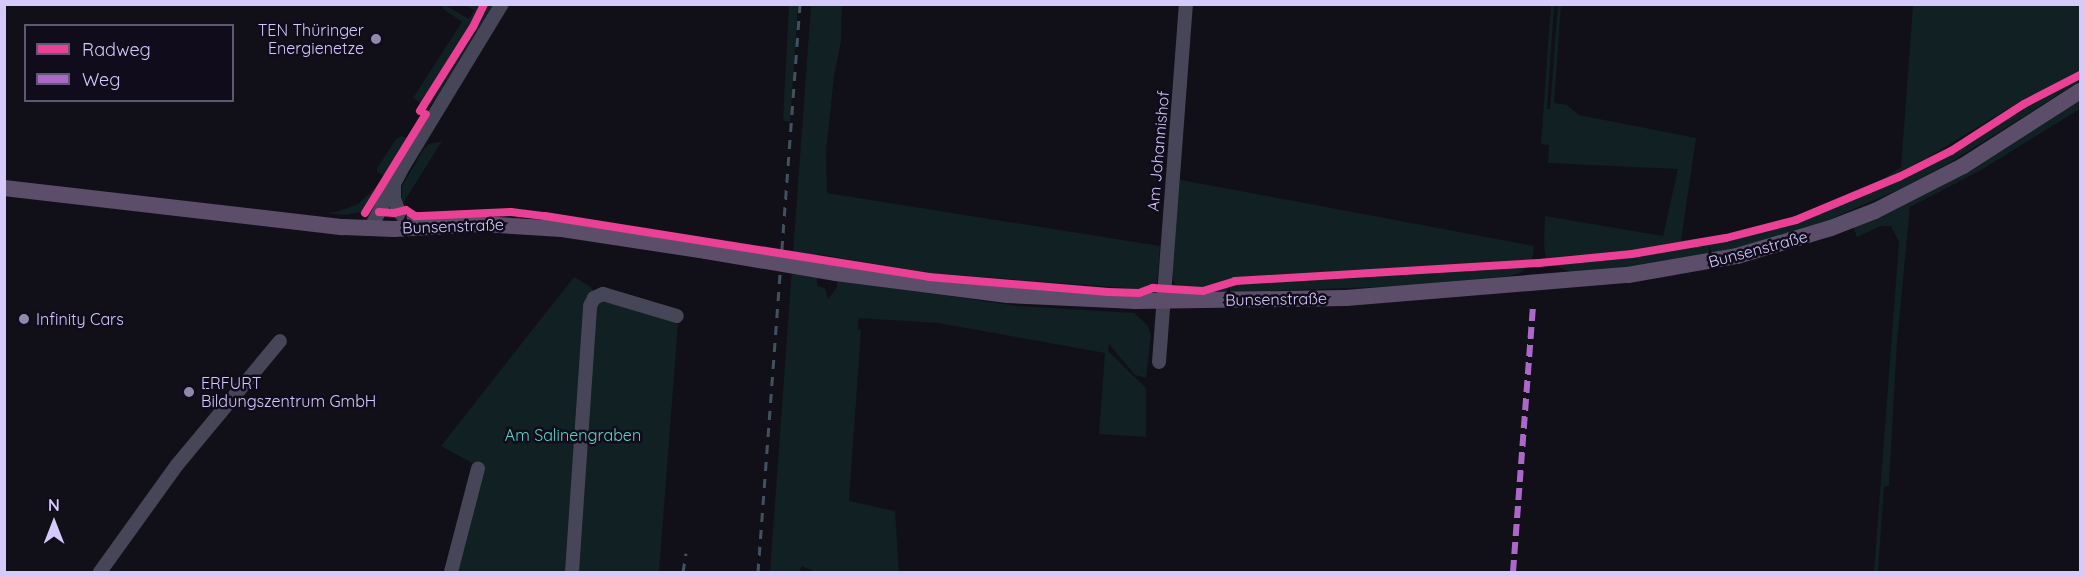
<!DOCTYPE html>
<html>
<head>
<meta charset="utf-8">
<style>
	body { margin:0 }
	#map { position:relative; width:2085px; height:577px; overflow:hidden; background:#111018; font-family:Quicksand,sans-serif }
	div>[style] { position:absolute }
	.green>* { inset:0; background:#102023 }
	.minor>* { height:14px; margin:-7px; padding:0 7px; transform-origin:7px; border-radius:7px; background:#474558 }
	.major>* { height:16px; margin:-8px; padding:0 8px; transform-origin:8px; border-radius:8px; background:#5c4e6a }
	.rail>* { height:3px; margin-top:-1.5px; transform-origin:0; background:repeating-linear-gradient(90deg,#415160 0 9px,transparent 0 17px) }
	.major-bridge>* { height:16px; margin:-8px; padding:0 8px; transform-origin:8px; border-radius:8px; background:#5c4e6a }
	.quiet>* { height:6px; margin-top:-3px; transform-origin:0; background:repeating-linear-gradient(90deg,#ac68c9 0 12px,transparent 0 18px) }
	.cycleway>* { height:8px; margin:-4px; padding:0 4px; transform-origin:4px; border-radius:4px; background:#ea4096 }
	.dots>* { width:16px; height:16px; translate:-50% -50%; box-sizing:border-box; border:3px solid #100c1b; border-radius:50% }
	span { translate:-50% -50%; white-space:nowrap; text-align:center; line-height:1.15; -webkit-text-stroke:5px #100c1b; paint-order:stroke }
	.poi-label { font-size:16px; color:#d5cafb }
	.right { translate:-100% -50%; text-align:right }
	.left { translate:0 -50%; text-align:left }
	.street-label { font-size:16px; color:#d5cafb }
	.park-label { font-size:16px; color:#5cd5c3 }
	.frame { position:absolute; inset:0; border:6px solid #d5cafb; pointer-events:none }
	.legend { position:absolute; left:24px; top:24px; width:210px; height:78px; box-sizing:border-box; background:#100c1b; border:2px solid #5f5875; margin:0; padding:8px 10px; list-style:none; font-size:18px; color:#d5cafb }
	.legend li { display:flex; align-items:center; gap:12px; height:30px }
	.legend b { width:30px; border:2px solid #5f5875 }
	.north { position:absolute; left:24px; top:493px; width:60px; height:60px; -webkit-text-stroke:4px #100c1b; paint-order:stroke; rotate:0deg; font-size:16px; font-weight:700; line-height:24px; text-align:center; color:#d5cafb }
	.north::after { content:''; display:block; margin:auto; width:21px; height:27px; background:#d5cafb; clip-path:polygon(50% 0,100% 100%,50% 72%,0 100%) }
</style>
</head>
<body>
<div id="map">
	<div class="green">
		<i style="clip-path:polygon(445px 5px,469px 19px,474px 10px,465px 5px,480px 5px,470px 27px,422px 104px,413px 98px,462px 22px,442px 8px)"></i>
		<i style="clip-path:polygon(487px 5px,495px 5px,437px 100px,432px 98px)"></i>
		<i style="clip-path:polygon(789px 5px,798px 5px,790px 122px,783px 121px)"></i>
		<i style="clip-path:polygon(811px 5px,842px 5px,841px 41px,834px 76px,826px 153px,827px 193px,1160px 246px,1157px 284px,1139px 289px,928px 273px,817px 254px,817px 286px,825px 288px,828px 299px,837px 287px,837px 280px,1018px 306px,1134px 313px,1148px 326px,1151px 335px,1146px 378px,1135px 375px,1109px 344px,1108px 351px,1146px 388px,1146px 437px,1099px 434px,1105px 353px,938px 323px,858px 318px,858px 330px,861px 330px,849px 501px,895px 511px,899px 572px,816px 572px,802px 566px,799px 572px,770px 572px)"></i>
		<i style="clip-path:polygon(1551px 5px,1554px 5px,1547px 109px,1550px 109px,1558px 5px,1561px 5px,1554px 103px,1567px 105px,1579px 115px,1696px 138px,1681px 241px,1728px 234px,1675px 246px,1546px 258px,1544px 246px,1545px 216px,1663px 236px,1678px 169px,1548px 163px,1549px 145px,1541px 144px)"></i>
		<i style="clip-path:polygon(1913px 5px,2080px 5px,2080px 71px,2024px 99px,1927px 158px,1876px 184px,1901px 167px)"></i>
		<i style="clip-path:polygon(2080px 77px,2080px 81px,1951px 162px,1900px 189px,1819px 224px,1750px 245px,1652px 264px,1570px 272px,1550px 264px,1643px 255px,1703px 245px,1802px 220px,1868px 195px,1918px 171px)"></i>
		<i style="clip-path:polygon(2080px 100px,2080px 109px,1981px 170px,1910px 207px,1897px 342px,1889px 486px,1884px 487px,1878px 572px,1874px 572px,1899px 242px,1891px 226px,1881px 226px,1857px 237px,1853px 226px)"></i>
		<i style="clip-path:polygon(402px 136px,407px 138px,384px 176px,377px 172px,377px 168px,396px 139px)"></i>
		<i style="clip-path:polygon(442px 141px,402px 205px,402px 186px,423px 150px,429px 144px)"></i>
		<i style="clip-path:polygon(1176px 179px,1534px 246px,1533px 256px,1531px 260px,1396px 272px,1235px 278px,1206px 288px,1188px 288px,1175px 284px,1172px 275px)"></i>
		<i style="clip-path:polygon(378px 185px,368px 206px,362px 212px,345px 215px,325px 213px,336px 212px,358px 204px)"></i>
		<i style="clip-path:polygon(1528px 266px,1520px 273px,1508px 276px,1405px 286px,1208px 293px,1240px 282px,1345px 279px)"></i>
		<i style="clip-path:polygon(574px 277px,591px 287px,599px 299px,678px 324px,659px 572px,457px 572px,483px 469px,441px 446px)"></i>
	</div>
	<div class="minor">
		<i style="left:394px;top:184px;width:15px;rotate:90deg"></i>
		<i style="left:394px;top:199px;width:14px;rotate:69deg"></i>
		<i style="left:399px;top:212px;width:21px;rotate:45deg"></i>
		<i style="left:371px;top:227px;width:70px;rotate:-62deg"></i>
		<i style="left:404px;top:165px;width:188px;rotate:-58.7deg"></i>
		<i style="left:1159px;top:362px;width:359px;rotate:-85.7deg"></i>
		<i style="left:100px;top:572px;width:132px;rotate:-54.3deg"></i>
		<i style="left:177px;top:465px;width:161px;rotate:-50.3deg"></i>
		<i style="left:451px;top:572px;width:107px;rotate:-75.4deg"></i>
		<i style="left:572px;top:572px;width:267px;rotate:-86.1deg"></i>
		<i style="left:590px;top:306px;width:9px;rotate:-63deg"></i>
		<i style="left:594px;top:298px;width:10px;rotate:-24deg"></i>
		<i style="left:603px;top:294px;width:77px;rotate:16.6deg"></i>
	</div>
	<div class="major">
		<i style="left:4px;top:188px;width:341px;rotate:6.6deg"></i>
		<i style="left:343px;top:227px;width:51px;rotate:2.2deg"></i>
		<i style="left:394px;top:229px;width:87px;rotate:-3.3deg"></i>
		<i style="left:481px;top:224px;width:81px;rotate:3.5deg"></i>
		<i style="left:562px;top:229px;width:146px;rotate:8.7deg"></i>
		<i style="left:836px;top:273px;width:173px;rotate:7.3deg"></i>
		<i style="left:1008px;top:295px;width:128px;rotate:2.7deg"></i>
		<i style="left:1136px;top:301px;width:210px;rotate:-0.8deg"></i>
		<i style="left:1346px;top:298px;width:283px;rotate:-4.7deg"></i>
		<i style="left:1628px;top:275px;width:111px;rotate:-9.9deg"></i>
		<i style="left:1737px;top:256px;width:98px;rotate:-16.6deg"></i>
		<i style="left:1831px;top:228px;width:47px;rotate:-21.1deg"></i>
		<i style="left:1875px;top:211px;width:99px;rotate:-27.1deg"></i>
		<i style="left:1963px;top:166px;width:139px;rotate:-32.7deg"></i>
	</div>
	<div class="rail">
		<i style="left:683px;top:572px;width:19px;rotate:-81deg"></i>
		<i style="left:758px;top:572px;width:570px;rotate:-85.77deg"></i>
	</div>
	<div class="major-bridge">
		<i style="left:706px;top:251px;width:132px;rotate:9.6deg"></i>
	</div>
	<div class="quiet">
		<i style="left:1513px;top:572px;width:268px;rotate:-85.7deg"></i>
	</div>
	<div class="cycleway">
		<i style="left:420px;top:111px;width:99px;rotate:-57.8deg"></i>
		<i style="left:473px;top:27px;width:25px;rotate:-64deg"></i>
		<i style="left:379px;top:212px;width:15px;rotate:4deg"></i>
		<i style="left:394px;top:213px;width:12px;rotate:-14deg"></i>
		<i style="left:406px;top:210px;width:11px;rotate:34deg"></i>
		<i style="left:415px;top:216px;width:6px"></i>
		<i style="left:421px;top:216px;width:90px;rotate:-2.5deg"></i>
		<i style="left:511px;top:212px;width:34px;rotate:7deg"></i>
		<i style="left:545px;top:216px;width:389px;rotate:9deg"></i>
		<i style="left:929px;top:277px;width:180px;rotate:4.8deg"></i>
		<i style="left:1108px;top:292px;width:31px;rotate:2deg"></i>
		<i style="left:1139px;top:293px;width:15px;rotate:-20deg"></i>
		<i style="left:1153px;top:288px;width:50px;rotate:3.4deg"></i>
		<i style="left:1203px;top:291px;width:34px;rotate:-17deg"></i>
		<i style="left:1235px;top:281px;width:305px;rotate:-3.4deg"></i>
		<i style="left:1539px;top:263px;width:93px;rotate:-5.5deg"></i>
		<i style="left:1632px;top:254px;width:95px;rotate:-9.7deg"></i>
		<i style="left:1726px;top:238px;width:72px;rotate:-14.4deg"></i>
		<i style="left:1796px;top:220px;width:112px;rotate:-22.7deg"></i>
		<i style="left:1899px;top:177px;width:58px;rotate:-26.6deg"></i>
		<i style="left:1951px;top:151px;width:87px;rotate:-32.8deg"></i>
		<i style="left:2024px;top:104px;width:63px;rotate:-27.4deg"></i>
		<i style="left:365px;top:213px;width:116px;rotate:-58.4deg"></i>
	</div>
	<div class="dots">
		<i style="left:376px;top:39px;background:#9089ac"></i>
		<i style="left:24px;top:319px;background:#9089ac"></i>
		<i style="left:189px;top:392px;background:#9089ac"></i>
	</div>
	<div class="poi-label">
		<span class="right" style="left:364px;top:39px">TEN Thüringer<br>Energienetze</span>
		<span class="left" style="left:36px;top:319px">Infinity Cars</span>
		<span class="left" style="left:201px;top:392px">ERFURT<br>Bildungszentrum GmbH</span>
	</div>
	<div class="street-label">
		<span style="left:1158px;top:151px;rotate:-85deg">Am Johannishof</span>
		<span style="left:453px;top:226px;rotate:-2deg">Bunsenstraße</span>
		<span style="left:1758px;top:249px;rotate:-15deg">Bunsenstraße</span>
		<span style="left:1276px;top:299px;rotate:-1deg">Bunsenstraße</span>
	</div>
	<div class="park-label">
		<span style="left:573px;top:435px">Am Salinengraben</span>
	</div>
	<div class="frame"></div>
	<ul class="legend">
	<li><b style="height:8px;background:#ea4096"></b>Radweg</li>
	<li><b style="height:8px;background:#ac68c9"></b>Weg</li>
	</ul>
	<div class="north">N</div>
</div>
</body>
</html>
